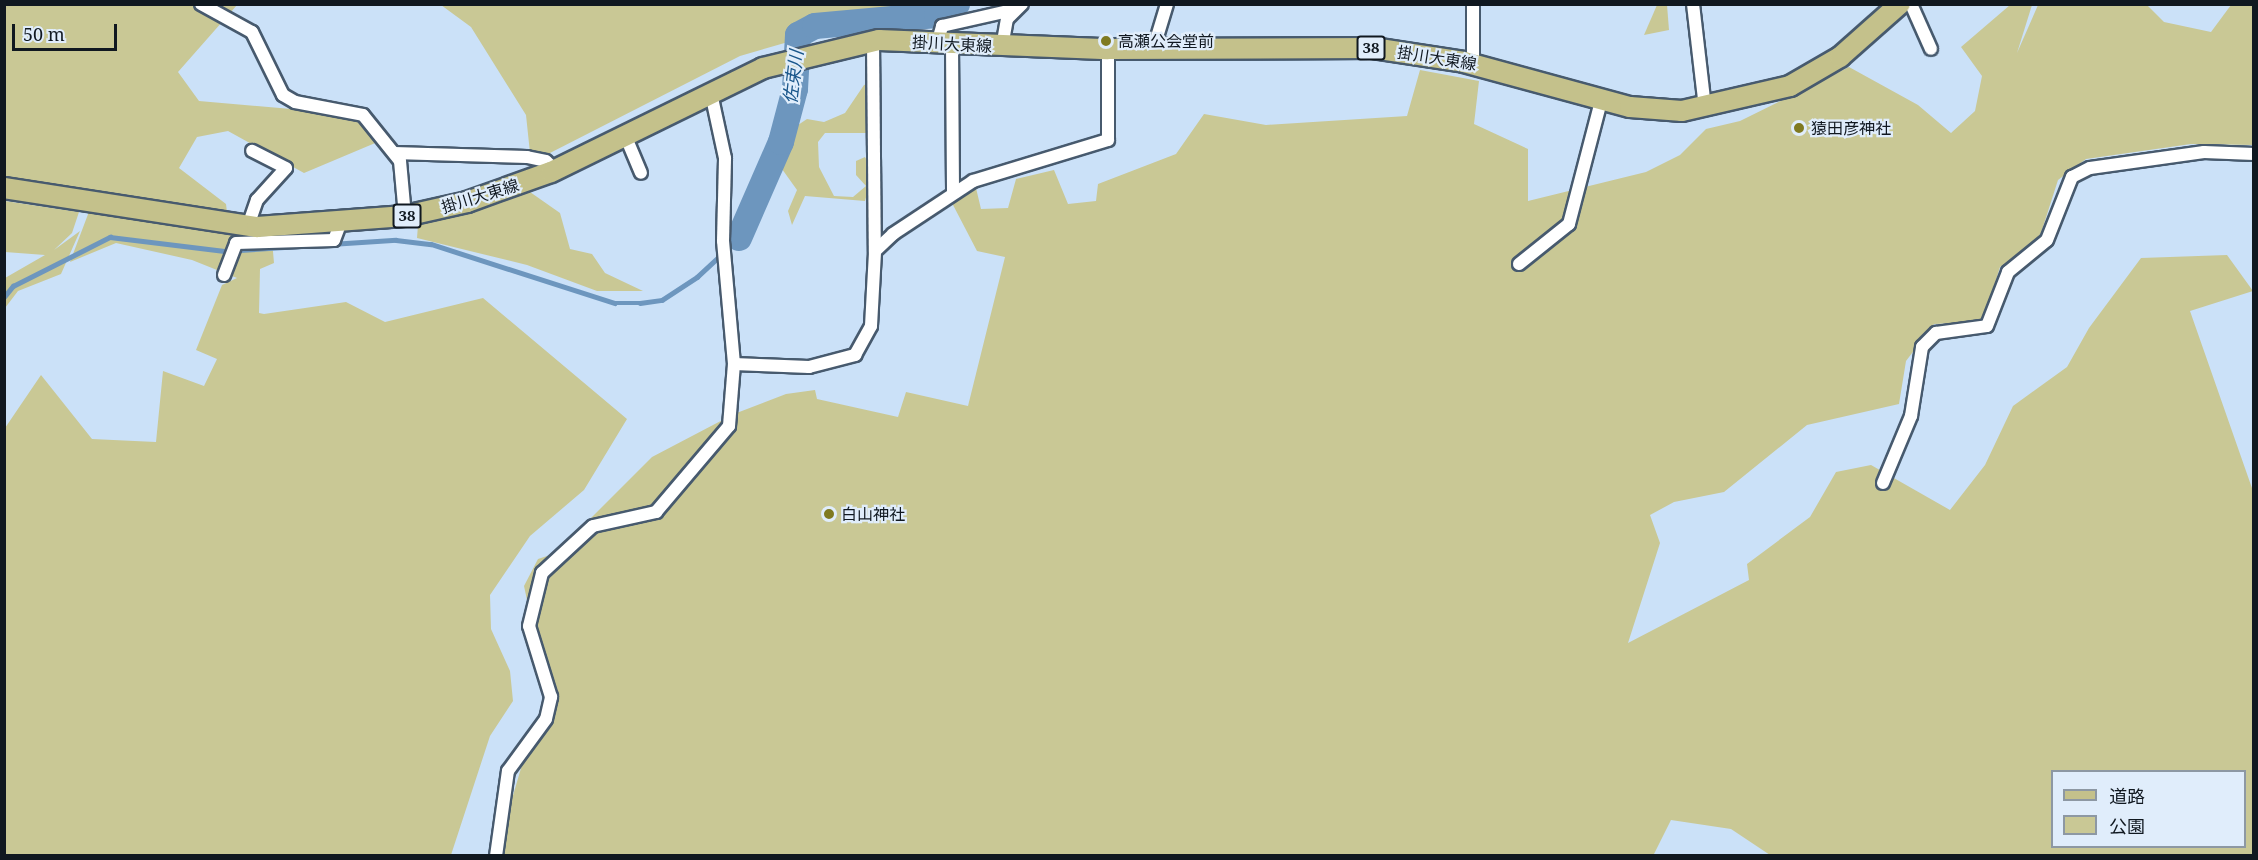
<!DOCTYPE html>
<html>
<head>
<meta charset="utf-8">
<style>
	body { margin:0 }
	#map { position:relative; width:2258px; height:860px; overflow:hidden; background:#cbe1f8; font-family:"Noto Serif","Noto Sans JP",serif }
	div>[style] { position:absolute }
	.green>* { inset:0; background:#c9c895 }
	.stream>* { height:4.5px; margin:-2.25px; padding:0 2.25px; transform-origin:2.25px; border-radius:2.25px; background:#6d96be }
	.river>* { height:26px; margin:-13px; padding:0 13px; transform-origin:13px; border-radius:13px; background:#6d96be }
	.roads { filter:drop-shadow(2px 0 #475a6e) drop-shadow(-2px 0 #475a6e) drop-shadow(0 2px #475a6e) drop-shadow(0 -2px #475a6e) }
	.street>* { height:12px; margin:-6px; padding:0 6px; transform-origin:6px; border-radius:6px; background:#fff }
	.primary>* { height:20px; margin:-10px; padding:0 10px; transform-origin:10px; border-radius:10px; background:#c4c18b }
	.dots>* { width:16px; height:16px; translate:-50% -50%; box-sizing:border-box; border:3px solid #e0edfb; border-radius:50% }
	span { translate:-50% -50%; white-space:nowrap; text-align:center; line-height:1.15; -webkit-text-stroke:4.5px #e0edfb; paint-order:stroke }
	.shield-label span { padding:2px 4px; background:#e0edfb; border:2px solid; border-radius:4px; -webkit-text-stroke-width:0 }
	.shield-label { font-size:15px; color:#101820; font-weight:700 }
	.poi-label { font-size:16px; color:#101820 }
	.left { translate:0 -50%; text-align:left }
	.street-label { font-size:16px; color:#101820 }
	.water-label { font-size:18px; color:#19568a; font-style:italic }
	.frame { position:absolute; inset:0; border:6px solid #101820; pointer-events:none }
	.legend { position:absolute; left:2051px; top:770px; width:195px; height:78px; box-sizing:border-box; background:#e0edfb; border:2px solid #8d98a3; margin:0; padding:8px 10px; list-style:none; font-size:18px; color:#101820 }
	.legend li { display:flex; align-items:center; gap:12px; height:30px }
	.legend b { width:30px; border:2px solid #8d98a3 }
	.scale { position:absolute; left:12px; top:24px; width:105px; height:27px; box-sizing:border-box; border:3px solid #101820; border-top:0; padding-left:8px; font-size:18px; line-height:21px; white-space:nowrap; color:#101820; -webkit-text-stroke:4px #e0edfb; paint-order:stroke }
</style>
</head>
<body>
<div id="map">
	<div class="green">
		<i style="clip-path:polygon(4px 5px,237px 5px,178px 72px,199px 101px,360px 115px,380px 141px,304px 173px,228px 131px,197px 137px,179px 168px,226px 204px,227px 212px,173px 208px,5px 177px)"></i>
		<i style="clip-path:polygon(441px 5px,949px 5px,921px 22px,795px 40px,740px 56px,548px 154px,530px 153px,526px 115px,471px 27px)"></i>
		<i style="clip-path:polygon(1657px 5px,1667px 5px,1669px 30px,1644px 35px)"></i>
		<i style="clip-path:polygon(evenodd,2010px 5px,2032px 5px,2017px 53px,2038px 5px,2147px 5px,2164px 22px,2211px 32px,2231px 5px,2253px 5px,2253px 145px,2191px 144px,2086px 159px,2058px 180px,2041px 233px,2025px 253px,2000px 267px,1983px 322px,1934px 324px,1906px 361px,1899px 404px,1807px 425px,1724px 492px,1674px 502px,1650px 515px,1660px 543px,1628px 643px,1749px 580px,1747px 564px,1810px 517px,1836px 472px,1871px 465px,1950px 510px,1985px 465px,2013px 406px,2067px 367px,2089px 328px,2141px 258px,2227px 255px,2253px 291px,2190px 311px,2253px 491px,2253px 855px,1770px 855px,1731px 829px,1671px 820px,1653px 856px,495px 856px,530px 738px,551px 712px,524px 586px,538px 559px,556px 553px,652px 457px,734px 414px,786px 394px,815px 390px,817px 399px,898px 417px,906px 392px,968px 406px,1005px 257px,977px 251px,952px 203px,976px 188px,981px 209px,1008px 208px,1016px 179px,1054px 170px,1068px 204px,1096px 201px,1098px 184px,1176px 154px,1204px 114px,1266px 125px,1407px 116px,1420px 70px,1479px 81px,1474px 124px,1528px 149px,1528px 201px,1646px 172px,1680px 155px,1706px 129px,1740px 121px,1849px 67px,1918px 105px,1951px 133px,1975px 111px,1982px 76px,1961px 47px,2010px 5px,2052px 772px,2244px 772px,2244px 846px,2052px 846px,2052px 772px)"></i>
		<i style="clip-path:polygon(877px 81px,880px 100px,873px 133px,825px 133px,818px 142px,819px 167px,834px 196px,853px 197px,866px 186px,856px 175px,856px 161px,865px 157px,873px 172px,865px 201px,805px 196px,792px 225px,788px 211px,797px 190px,782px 169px,795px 127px,807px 119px,824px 122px,845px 113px,864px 85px)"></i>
		<i style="clip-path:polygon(530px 192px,560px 213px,570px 249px,592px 254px,605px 273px,643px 291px,597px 291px,527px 265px,417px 238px,418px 225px)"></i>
		<i style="clip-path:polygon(5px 201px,79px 212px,72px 233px,54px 250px,80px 231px,61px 274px,18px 291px,5px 308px,5px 278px,45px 255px,5px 252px)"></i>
		<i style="clip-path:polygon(90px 209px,272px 240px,274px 263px,260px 269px,259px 313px,264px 314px,346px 302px,385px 322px,483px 298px,627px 419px,584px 490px,530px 536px,490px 595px,491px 629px,510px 671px,513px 701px,490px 736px,451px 855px,5px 856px,5px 428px,41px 375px,92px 439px,156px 442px,163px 371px,204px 386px,217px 359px,196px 350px,222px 285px,237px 278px,192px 260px,116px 243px,70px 262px)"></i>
	</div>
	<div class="stream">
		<i style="left:4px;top:297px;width:14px;rotate:-51deg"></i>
		<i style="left:13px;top:286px;width:109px;rotate:-26.8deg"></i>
		<i style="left:110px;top:237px;width:115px;rotate:7deg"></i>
		<i style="left:224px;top:251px;width:172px;rotate:-3.7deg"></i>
		<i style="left:396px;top:240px;width:35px;rotate:7deg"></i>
		<i style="left:431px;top:244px;width:193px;rotate:17.8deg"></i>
		<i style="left:615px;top:303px;width:25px"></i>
		<i style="left:640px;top:303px;width:22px;rotate:-8deg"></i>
		<i style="left:662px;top:300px;width:42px;rotate:-33.3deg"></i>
		<i style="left:697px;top:277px;width:57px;rotate:-42.9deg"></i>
	</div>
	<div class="river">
		<i style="left:739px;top:238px;width:105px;rotate:-66.4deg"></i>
		<i style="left:781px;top:142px;width:55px;rotate:-75.2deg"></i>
		<i style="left:795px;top:89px;width:54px;rotate:-86.8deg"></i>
		<i style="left:798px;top:35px;width:19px;rotate:-28deg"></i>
		<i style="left:815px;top:26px;width:122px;rotate:-5.2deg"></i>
		<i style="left:937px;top:15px;width:23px;rotate:-29deg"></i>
	</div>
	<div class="roads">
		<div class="street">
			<i style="left:201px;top:4px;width:58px;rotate:28.8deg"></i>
			<i style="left:252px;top:32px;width:70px;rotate:63.8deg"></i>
			<i style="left:283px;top:95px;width:14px;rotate:30deg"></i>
			<i style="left:295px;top:102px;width:69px;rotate:10.8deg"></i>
			<i style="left:363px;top:115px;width:59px;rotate:51.2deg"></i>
			<i style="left:400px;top:161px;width:55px;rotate:84.8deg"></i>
			<i style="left:1693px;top:4px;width:104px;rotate:83.4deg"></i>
			<i style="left:1911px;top:4px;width:49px;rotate:66deg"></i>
			<i style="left:873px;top:41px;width:210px;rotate:89.5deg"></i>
			<i style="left:937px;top:44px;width:19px;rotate:-74deg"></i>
			<i style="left:942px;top:26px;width:73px;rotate:-12.7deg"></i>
			<i style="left:952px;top:45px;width:147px;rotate:89.6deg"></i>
			<i style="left:1002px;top:47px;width:28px;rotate:-80deg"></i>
			<i style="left:1007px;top:19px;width:21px;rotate:-45deg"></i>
			<i style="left:1154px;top:47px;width:45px;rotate:-73.2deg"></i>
			<i style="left:1473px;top:64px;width:60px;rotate:-90deg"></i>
			<i style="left:625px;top:135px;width:41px;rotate:67.2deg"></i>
			<i style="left:394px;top:153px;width:133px;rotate:1.7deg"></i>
			<i style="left:527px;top:157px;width:19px;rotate:12deg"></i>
			<i style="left:546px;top:161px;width:13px;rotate:45deg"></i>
			<i style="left:248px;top:226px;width:28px;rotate:-71deg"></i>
			<i style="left:257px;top:200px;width:43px;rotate:-47.8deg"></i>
			<i style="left:286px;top:168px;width:38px;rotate:-153deg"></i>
			<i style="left:1519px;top:264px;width:64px;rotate:-38.7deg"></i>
			<i style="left:1569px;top:224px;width:131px;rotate:-75.4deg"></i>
			<i style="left:224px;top:275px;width:34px;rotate:-69deg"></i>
			<i style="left:236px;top:243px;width:98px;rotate:-1.8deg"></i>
			<i style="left:334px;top:240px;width:17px;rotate:-69deg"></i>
			<i style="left:734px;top:364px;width:75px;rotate:2.3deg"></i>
			<i style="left:809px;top:367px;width:48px;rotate:-14.6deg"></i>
			<i style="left:855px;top:355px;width:33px;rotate:-61deg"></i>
			<i style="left:871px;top:326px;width:75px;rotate:-86.9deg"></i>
			<i style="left:875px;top:251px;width:25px;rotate:-43deg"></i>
			<i style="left:893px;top:234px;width:96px;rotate:-33.5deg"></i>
			<i style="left:973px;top:181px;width:141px;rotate:-16.9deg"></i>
			<i style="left:1108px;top:140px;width:91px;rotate:-90deg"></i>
			<i style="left:1883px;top:483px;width:73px;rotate:-67.3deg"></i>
			<i style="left:1911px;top:416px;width:70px;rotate:-80.9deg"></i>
			<i style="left:1922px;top:347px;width:20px;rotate:-45deg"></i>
			<i style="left:1936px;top:333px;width:51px;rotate:-7.8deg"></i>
			<i style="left:1987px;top:326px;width:58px;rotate:-68.7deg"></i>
			<i style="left:2008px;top:272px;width:50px;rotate:-39.4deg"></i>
			<i style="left:2047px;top:240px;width:68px;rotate:-68.4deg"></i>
			<i style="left:2072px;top:177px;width:20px;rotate:-27deg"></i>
			<i style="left:2090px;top:168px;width:115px;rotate:-8deg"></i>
			<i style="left:2204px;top:152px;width:50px;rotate:2.3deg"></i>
			<i style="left:496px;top:856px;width:86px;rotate:-82deg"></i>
			<i style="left:508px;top:771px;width:64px;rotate:-53.8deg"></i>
			<i style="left:546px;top:719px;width:23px;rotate:-77deg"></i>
			<i style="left:551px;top:697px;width:74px;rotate:-107.2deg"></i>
			<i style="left:529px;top:626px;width:55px;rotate:-76.2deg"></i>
			<i style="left:542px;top:573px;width:69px;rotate:-42.7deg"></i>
			<i style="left:593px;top:526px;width:65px;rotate:-12.5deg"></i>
			<i style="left:656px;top:512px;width:113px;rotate:-49.7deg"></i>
			<i style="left:729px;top:426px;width:62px;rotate:-85.4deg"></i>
			<i style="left:734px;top:364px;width:123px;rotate:-95.1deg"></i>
			<i style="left:723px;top:241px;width:83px;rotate:-88.6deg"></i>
			<i style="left:725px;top:158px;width:66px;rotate:-102.2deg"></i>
		</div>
		<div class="primary">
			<i style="left:4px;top:188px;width:256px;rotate:8.8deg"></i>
			<i style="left:257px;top:227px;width:148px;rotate:-4.3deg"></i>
			<i style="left:405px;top:216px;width:64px;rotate:-12.7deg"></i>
			<i style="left:467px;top:202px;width:89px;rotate:-19.7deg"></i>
			<i style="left:551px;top:172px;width:236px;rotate:-26.1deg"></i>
			<i style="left:763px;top:68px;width:119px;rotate:-13.6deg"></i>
			<i style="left:879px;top:40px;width:229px;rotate:2.3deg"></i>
			<i style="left:1108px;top:49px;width:265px;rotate:-0.2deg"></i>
			<i style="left:1373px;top:48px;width:92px;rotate:8.7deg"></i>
			<i style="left:1464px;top:62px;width:172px;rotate:15.2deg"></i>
			<i style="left:1630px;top:107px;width:52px;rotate:4.4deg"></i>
			<i style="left:1682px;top:111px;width:111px;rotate:-13deg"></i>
			<i style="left:1790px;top:86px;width:58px;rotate:-30.1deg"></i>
			<i style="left:1840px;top:57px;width:80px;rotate:-41.5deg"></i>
		</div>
	</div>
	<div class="dots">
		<i style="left:1106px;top:41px;background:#7f7a21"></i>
		<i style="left:1799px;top:128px;background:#7f7a21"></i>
		<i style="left:829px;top:514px;background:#7f7a21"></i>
	</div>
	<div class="shield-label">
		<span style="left:1371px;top:48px">38</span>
		<span style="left:407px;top:216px">38</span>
	</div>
	<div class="poi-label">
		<span class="left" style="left:1118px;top:41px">高瀬公会堂前</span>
		<span class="left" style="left:1811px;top:128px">猿田彦神社</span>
		<span class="left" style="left:841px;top:514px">白山神社</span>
	</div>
	<div class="street-label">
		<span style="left:952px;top:44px;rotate:3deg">掛川大東線</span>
		<span style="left:1437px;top:58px;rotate:9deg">掛川大東線</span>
		<span style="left:480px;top:196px;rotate:-17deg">掛川大東線</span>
	</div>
	<div class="water-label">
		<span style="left:793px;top:77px;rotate:-83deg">佐束川</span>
	</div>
	<div class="frame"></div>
	<ul class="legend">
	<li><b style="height:8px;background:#c4c18b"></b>道路</li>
	<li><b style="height:16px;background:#c9c895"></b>公園</li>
	</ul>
	<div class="scale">50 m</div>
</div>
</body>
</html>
